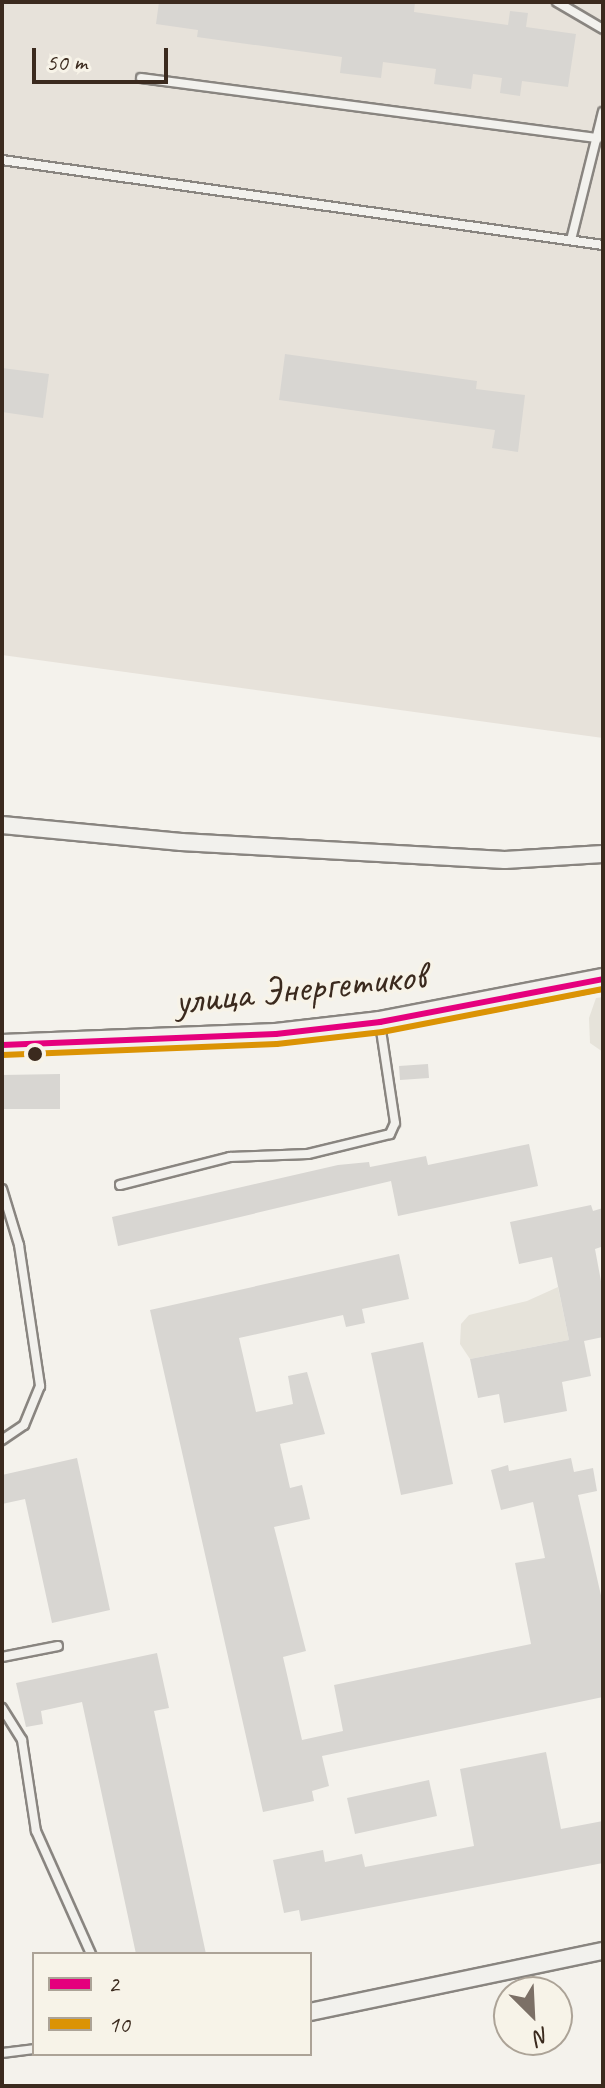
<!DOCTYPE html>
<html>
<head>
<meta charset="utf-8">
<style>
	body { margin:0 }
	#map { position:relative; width:605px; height:2088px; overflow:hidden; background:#f4f2ec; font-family:Caveat,sans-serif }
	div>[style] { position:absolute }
	.built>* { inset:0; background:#e7e2da }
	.green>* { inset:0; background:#e6e3da }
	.building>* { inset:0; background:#d8d6d2 }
	.roads { filter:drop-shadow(2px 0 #898580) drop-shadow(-2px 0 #898580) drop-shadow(0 2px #898580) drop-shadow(0 -2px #898580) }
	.service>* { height:8px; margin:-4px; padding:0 4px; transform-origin:4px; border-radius:4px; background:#f2f1ed }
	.minor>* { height:16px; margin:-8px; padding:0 8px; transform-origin:8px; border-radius:8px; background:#f2f1ed }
	.tertiary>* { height:20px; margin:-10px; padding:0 10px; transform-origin:10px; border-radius:10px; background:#f2f1ed }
	.bus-1>* { height:6px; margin:-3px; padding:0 3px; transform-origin:3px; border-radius:3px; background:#e5007d }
	.bus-2>* { height:6px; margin:-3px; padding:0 3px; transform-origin:3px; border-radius:3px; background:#db9304 }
	.dots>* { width:22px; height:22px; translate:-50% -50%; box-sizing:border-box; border:4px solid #f7f3e8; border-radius:50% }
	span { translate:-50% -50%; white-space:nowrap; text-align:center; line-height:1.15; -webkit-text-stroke:7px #f7f3e8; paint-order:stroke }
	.street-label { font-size:40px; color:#3b2a1e }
	.frame { position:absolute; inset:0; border:4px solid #3b2a1e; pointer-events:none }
	.legend { position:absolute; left:32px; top:1952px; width:280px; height:104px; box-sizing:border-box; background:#f7f3e8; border:2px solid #aca397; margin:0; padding:10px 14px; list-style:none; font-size:24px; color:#3b2a1e }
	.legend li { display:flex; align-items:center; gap:16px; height:40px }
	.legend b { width:40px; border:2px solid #aca397 }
	.north { position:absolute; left:493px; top:1976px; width:80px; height:80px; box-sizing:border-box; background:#f7f3e8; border:2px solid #aca397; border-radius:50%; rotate:156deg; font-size:22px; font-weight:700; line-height:32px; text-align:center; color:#3b2a1e }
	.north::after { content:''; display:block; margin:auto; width:28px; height:36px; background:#7c7066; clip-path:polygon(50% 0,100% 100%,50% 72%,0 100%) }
	.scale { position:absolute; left:32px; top:48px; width:136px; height:36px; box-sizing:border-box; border:4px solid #3b2a1e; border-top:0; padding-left:10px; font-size:24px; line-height:28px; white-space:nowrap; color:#3b2a1e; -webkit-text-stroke:6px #f7f3e8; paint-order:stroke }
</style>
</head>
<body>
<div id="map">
	<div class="built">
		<i style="clip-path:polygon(2px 2px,603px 2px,603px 738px,2px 655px)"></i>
	</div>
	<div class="green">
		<i style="clip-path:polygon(603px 997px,603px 1052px,590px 1043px,589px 1018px,596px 998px)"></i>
		<i style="clip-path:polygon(558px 1287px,569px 1340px,470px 1359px,460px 1344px,461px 1324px,469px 1315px,527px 1301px)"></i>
	</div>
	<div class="building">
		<i style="clip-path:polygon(159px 2px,415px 2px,414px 12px,508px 25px,510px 11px,528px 13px,526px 27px,576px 34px,568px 87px,522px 81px,520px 96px,500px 93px,502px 78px,473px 74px,471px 89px,434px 84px,436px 69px,383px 62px,381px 78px,340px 73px,342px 57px,197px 37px,198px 30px,156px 24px)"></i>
		<i style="clip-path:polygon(285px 354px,477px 381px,476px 389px,525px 395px,518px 452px,492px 448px,495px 430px,279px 400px)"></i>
		<i style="clip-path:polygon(2px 368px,49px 374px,43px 418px,2px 412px)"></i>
		<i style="clip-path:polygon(428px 1064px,429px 1078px,400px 1080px,399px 1066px)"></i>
		<i style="clip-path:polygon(60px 1074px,60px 1109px,2px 1109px,2px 1075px)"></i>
		<i style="clip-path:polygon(529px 1144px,538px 1186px,398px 1216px,391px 1181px,118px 1246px,112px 1217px,338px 1165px,369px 1162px,370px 1167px,426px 1156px,428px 1165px)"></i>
		<i style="clip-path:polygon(591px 1205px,593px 1211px,603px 1208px,601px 1247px,595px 1249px,603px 1292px,603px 1337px,584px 1341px,591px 1376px,562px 1382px,567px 1411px,504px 1423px,499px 1394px,478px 1398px,470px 1359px,569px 1340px,552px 1257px,519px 1264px,510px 1222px)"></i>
		<i style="clip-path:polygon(399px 1254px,409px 1299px,362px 1309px,365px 1323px,346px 1327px,343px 1315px,239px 1338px,256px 1412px,293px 1404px,288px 1376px,307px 1372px,325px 1434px,280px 1444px,290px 1488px,302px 1485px,310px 1519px,274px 1527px,306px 1651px,283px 1657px,302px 1740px,343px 1731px,334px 1685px,531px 1644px,515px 1563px,545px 1558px,533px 1502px,501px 1510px,491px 1470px,508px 1465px,509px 1471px,571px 1458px,574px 1472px,593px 1468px,597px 1491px,578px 1495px,603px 1604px,603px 1697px,322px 1756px,329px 1786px,312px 1791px,314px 1801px,263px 1812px,150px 1310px)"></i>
		<i style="clip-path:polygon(423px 1342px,453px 1484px,401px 1495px,371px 1353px)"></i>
		<i style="clip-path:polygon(77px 1458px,110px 1610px,52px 1623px,25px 1499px,2px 1504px,2px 1475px)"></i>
		<i style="clip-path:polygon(157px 1653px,169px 1708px,154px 1711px,206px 1954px,136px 1954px,82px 1702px,41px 1711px,43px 1724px,26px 1727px,16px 1683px)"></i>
		<i style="clip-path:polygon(546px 1752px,561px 1829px,603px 1821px,603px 1863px,301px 1921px,299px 1910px,284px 1913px,273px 1860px,323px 1850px,325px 1862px,362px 1854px,365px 1867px,474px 1846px,460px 1769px)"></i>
		<i style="clip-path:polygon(429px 1780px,437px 1816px,355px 1834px,347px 1798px)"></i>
	</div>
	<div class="roads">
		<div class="service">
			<i style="left:557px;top:2px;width:53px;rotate:30.4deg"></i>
			<i style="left:141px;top:78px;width:461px;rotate:7.5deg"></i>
			<i style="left:2px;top:160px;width:607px;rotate:8.05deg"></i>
			<i style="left:571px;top:240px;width:132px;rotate:-76deg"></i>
			<i style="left:120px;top:1185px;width:114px;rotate:-14.3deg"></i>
			<i style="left:230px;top:1157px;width:78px;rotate:-2.2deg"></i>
			<i style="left:308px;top:1154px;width:84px;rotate:-13.7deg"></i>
			<i style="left:390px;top:1134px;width:12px;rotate:-66deg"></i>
			<i style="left:395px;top:1123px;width:100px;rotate:-98.6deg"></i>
			<i style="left:2px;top:1189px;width:59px;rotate:73.1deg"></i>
			<i style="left:19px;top:1245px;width:143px;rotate:81.5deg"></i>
			<i style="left:40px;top:1386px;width:42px;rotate:112.3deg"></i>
			<i style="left:24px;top:1425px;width:27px;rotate:146deg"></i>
			<i style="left:2px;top:1657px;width:57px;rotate:-11.1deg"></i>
			<i style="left:2px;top:1708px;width:38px;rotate:58deg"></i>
			<i style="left:22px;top:1740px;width:92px;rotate:81.3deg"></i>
			<i style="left:36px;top:1831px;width:135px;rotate:65.9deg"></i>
			<i style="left:2px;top:2053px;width:32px;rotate:-7deg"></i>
		</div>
		<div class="minor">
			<i style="left:2px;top:825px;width:180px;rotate:5.4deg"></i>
			<i style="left:181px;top:842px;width:324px;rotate:3.2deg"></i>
			<i style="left:505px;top:860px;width:98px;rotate:-3.5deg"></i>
			<i style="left:310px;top:2012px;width:299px;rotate:-11.8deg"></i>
		</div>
		<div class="tertiary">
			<i style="left:2px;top:1045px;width:274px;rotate:-2.3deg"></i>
			<i style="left:276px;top:1034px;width:105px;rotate:-6.6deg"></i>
			<i style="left:380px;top:1022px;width:227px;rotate:-10.9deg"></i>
		</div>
	</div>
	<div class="bus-1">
		<i style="left:2px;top:1045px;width:274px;rotate:-2.3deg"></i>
		<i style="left:276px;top:1034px;width:105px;rotate:-6.6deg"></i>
		<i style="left:380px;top:1022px;width:227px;rotate:-10.9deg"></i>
	</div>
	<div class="bus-2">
		<i style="left:2px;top:1055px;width:275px;rotate:-2.3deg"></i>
		<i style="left:277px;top:1044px;width:106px;rotate:-6.5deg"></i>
		<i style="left:382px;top:1032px;width:225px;rotate:-11deg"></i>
	</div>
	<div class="dots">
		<i style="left:35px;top:1054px;background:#3b2a1e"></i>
	</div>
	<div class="street-label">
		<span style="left:300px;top:988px;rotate:-6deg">улица Энергетиков</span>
	</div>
	<div class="frame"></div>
	<ul class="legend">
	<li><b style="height:10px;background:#e5007d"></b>2</li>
	<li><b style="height:10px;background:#db9304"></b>10</li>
	</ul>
	<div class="north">N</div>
	<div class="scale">50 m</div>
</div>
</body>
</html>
